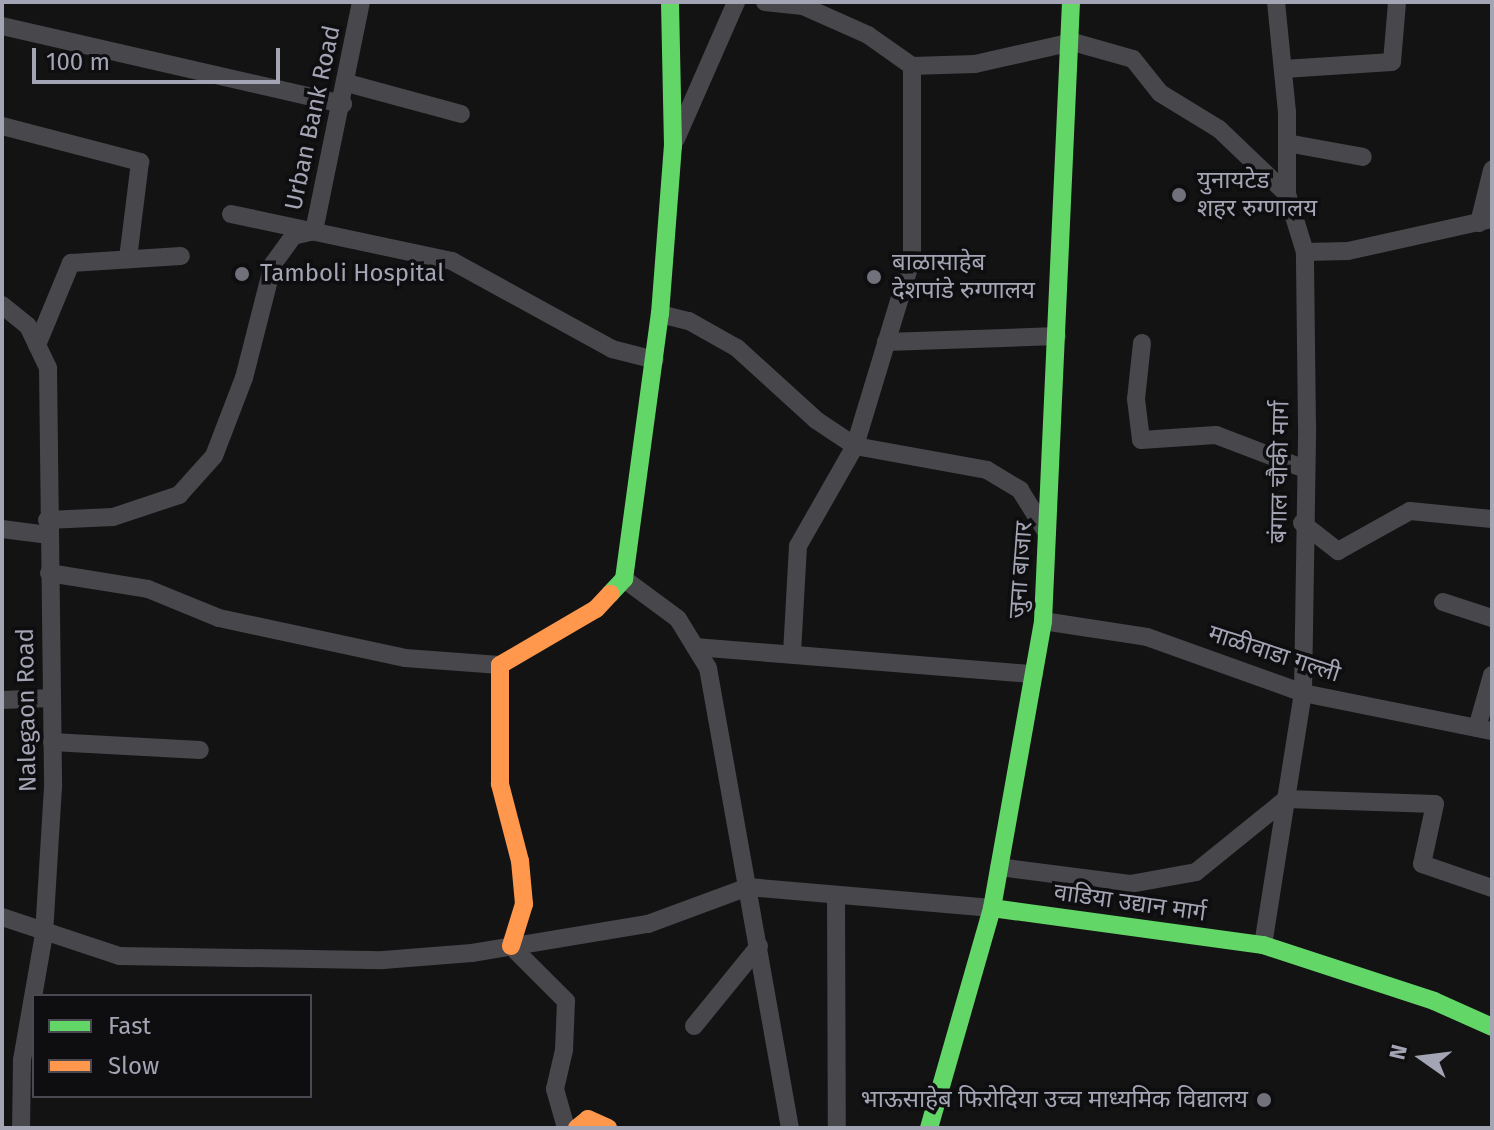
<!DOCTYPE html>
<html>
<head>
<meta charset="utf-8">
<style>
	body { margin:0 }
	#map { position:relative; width:1494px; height:1130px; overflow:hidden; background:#131313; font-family:"Fira Sans","Noto Sans Devanagari",sans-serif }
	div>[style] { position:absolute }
	.street>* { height:18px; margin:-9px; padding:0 9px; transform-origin:9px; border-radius:9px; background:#47474c }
	.fast>* { height:18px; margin:-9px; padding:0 9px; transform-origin:9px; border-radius:9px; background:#63d668 }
	.slow>* { height:18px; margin:-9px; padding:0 9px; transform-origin:9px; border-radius:9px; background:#ff974d }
	.dots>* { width:22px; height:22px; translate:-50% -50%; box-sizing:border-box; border:4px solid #0e0d0f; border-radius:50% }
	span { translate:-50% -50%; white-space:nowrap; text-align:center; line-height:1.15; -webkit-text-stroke:7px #0e0d0f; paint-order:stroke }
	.street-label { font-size:24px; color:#a3a4b4 }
	.poi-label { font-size:24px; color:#a3a4b4 }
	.left { translate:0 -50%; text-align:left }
	.right { translate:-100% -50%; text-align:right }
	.frame { position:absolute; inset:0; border:4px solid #a3a4b4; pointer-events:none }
	.legend { position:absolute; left:32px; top:994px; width:280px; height:104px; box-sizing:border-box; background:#0e0d0f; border:2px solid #4a4951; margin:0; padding:10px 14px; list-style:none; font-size:24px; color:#a3a4b4 }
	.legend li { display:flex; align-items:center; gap:16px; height:40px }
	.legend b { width:40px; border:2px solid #4a4951 }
	.north { position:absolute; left:1382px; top:1018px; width:80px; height:80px; -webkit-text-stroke:6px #0e0d0f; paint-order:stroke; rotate:284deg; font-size:22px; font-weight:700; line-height:32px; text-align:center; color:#a3a4b4 }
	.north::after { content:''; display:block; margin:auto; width:28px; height:36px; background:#a3a4b4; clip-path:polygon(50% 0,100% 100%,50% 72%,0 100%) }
	.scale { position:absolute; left:32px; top:48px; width:248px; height:36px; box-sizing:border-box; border:4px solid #a3a4b4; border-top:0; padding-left:10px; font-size:24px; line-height:28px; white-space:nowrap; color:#a3a4b4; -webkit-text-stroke:6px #0e0d0f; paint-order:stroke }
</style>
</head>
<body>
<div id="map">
	<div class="street">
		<i style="left:765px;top:2px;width:38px;rotate:6deg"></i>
		<i style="left:803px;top:6px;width:71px;rotate:24deg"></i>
		<i style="left:868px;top:35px;width:54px;rotate:35.2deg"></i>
		<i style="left:912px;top:66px;width:192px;rotate:90deg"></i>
		<i style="left:912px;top:258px;width:196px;rotate:106.9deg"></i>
		<i style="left:855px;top:446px;width:115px;rotate:119.7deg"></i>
		<i style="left:798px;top:546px;width:108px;rotate:93.2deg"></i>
		<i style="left:2px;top:26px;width:350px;rotate:12.9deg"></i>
		<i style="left:912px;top:66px;width:63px;rotate:-1.8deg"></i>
		<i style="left:975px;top:64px;width:100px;rotate:-12.7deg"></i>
		<i style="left:1073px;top:42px;width:62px;rotate:15.8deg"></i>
		<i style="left:1133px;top:59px;width:43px;rotate:51.5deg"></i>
		<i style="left:1160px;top:93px;width:69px;rotate:31.4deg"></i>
		<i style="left:1219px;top:129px;width:94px;rotate:43.7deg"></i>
		<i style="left:1284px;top:69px;width:108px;rotate:-3.7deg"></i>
		<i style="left:1392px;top:62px;width:60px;rotate:-85.2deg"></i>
		<i style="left:347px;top:83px;width:118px;rotate:15.2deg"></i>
		<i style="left:2px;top:126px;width:143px;rotate:14.6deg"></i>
		<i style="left:140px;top:162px;width:98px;rotate:97.1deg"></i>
		<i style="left:676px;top:139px;width:150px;rotate:-66.3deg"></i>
		<i style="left:1287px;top:143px;width:77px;rotate:10.4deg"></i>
		<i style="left:231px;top:214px;width:226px;rotate:12deg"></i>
		<i style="left:452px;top:261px;width:183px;rotate:28.8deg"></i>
		<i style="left:612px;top:349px;width:44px;rotate:14.3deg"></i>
		<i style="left:1479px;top:223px;width:55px;rotate:-76.2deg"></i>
		<i style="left:1305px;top:252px;width:43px;rotate:-1.3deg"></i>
		<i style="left:1348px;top:251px;width:148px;rotate:-12.5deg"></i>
		<i style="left:2px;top:305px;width:33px;rotate:39deg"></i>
		<i style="left:28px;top:326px;width:47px;rotate:64.5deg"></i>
		<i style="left:48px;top:368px;width:419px;rotate:89.3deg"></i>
		<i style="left:53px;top:787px;width:147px;rotate:93.5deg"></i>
		<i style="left:44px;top:934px;width:128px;rotate:99.9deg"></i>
		<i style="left:22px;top:1060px;width:68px;rotate:90.8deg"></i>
		<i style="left:660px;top:314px;width:30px;rotate:14deg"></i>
		<i style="left:689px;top:321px;width:55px;rotate:29.4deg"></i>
		<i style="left:737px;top:348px;width:107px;rotate:42.3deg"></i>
		<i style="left:816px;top:420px;width:47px;rotate:33.7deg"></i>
		<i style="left:855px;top:446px;width:134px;rotate:10.3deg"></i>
		<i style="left:987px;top:470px;width:39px;rotate:31deg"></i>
		<i style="left:1020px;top:490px;width:51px;rotate:57.9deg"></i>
		<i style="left:886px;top:342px;width:171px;rotate:-2deg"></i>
		<i style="left:1142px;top:343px;width:56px;rotate:96.1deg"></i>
		<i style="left:1136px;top:399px;width:41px;rotate:83deg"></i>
		<i style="left:1141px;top:440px;width:75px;rotate:-3.8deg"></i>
		<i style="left:1216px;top:435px;width:95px;rotate:20.9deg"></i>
		<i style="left:37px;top:345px;width:89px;rotate:-67.5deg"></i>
		<i style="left:71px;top:263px;width:110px;rotate:-3.6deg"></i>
		<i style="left:47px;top:520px;width:66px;rotate:-2.6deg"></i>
		<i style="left:113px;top:517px;width:70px;rotate:-18.4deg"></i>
		<i style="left:179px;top:495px;width:52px;rotate:-48.1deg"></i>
		<i style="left:214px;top:456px;width:84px;rotate:-69deg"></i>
		<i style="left:244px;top:378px;width:118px;rotate:-75.7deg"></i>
		<i style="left:273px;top:264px;width:34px;rotate:-54deg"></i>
		<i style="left:293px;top:236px;width:22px;rotate:-13deg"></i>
		<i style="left:314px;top:231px;width:234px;rotate:-78.4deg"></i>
		<i style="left:1302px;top:523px;width:46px;rotate:37.9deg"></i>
		<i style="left:1338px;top:551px;width:82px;rotate:-29.1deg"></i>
		<i style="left:1410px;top:511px;width:82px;rotate:5.6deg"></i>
		<i style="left:2px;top:529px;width:46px;rotate:7.4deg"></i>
		<i style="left:49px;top:573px;width:100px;rotate:9.2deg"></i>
		<i style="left:148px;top:589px;width:77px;rotate:22.2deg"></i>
		<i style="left:219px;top:618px;width:190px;rotate:12.1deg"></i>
		<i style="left:405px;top:658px;width:95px;rotate:4.2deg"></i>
		<i style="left:624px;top:579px;width:67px;rotate:36.5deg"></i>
		<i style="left:678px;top:619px;width:57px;rotate:58.5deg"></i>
		<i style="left:708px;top:668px;width:467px;rotate:79.9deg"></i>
		<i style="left:1443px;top:602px;width:52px;rotate:18.1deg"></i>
		<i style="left:1043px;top:621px;width:105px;rotate:8.7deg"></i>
		<i style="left:1147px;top:637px;width:166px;rotate:19.7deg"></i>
		<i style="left:1303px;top:693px;width:193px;rotate:11.4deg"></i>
		<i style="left:695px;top:647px;width:340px;rotate:4.6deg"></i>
		<i style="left:2px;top:700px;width:49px;rotate:-2.3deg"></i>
		<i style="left:1477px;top:728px;width:55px;rotate:-74.2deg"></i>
		<i style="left:52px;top:742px;width:148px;rotate:3.1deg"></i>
		<i style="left:999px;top:867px;width:132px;rotate:7.4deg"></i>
		<i style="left:1130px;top:884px;width:67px;rotate:-10.3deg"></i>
		<i style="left:1196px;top:872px;width:116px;rotate:-39deg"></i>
		<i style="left:1286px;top:799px;width:149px;rotate:1.9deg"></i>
		<i style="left:1435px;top:804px;width:61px;rotate:102.2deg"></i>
		<i style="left:1422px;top:864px;width:74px;rotate:18.9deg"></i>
		<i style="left:836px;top:895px;width:233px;rotate:89.8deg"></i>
		<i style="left:2px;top:917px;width:123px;rotate:18.4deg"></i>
		<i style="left:119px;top:956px;width:264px;rotate:0.9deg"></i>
		<i style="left:383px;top:960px;width:89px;rotate:-4.5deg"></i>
		<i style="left:472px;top:953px;width:178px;rotate:-9.4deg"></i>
		<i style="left:648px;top:924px;width:107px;rotate:-20.3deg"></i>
		<i style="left:748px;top:887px;width:245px;rotate:4.9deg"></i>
		<i style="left:1263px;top:945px;width:255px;rotate:-81deg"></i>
		<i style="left:1303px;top:693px;width:267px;rotate:-89.1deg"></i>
		<i style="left:1307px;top:426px;width:174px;rotate:-90.7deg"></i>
		<i style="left:1305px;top:252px;width:61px;rotate:-107.2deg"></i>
		<i style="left:1287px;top:194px;width:82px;rotate:-90deg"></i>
		<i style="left:1287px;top:112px;width:111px;rotate:-95.7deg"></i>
		<i style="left:511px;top:946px;width:78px;rotate:45deg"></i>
		<i style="left:566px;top:1001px;width:49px;rotate:92.3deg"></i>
		<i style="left:564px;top:1050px;width:40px;rotate:103deg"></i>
		<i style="left:555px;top:1089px;width:41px;rotate:74.2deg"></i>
		<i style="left:694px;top:1026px;width:103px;rotate:-50.9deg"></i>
	</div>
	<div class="fast">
		<i style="left:610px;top:594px;width:21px;rotate:-47deg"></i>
		<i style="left:624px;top:579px;width:267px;rotate:-82.3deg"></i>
		<i style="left:660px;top:314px;width:169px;rotate:-85.6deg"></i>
		<i style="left:673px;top:146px;width:144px;rotate:-91.2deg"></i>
		<i style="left:992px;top:908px;width:274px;rotate:7.8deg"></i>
		<i style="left:1263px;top:945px;width:180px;rotate:18.1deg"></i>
		<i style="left:1434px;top:1001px;width:64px;rotate:24.1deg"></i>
		<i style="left:929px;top:1128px;width:229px;rotate:-74deg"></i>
		<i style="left:992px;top:908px;width:291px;rotate:-79.9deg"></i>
		<i style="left:1043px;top:621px;width:620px;rotate:-87.41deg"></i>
	</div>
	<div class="slow">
		<i style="left:511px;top:946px;width:44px;rotate:-72.8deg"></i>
		<i style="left:524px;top:904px;width:43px;rotate:-95.3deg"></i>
		<i style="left:520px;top:861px;width:80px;rotate:-104.6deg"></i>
		<i style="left:500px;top:784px;width:119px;rotate:-90deg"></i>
		<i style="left:500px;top:665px;width:111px;rotate:-30.3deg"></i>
		<i style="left:596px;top:609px;width:21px;rotate:-47deg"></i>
		<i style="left:577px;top:1128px;width:14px;rotate:-39deg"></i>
		<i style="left:588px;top:1119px;width:22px;rotate:24deg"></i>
	</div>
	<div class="dots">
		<i style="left:1179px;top:195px;background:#71717c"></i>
		<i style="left:242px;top:274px;background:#71717c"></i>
		<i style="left:874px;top:277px;background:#71717c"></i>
		<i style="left:1264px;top:1100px;background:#71717c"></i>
	</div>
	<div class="street-label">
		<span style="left:313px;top:118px;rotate:-78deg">Urban Bank Road</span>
		<span style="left:1280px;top:472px;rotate:-89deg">बंगाल चौकी मार्ग</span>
		<span style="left:1021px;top:570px;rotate:-86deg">जुना बाजार</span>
		<span style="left:1274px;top:654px;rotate:18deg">माळीवाडा गल्ली</span>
		<span style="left:27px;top:710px;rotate:-91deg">Nalegaon Road</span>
		<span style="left:1130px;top:903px;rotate:8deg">वाडिया उद्यान मार्ग</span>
	</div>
	<div class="poi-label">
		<span class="left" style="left:1197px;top:195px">युनायटेड<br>शहर रुग्णालय</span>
		<span class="left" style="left:892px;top:277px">बाळासाहेब<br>देशपांडे रुग्णालय</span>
		<span class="left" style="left:260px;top:274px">Tamboli Hospital</span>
		<span class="right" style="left:1248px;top:1100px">भाऊसाहेब फिरोदिया उच्च माध्यमिक विद्यालय</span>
	</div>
	<div class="frame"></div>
	<ul class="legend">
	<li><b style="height:10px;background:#63d668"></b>Fast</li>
	<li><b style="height:10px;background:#ff974d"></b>Slow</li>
	</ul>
	<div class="north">N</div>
	<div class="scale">100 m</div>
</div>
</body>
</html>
